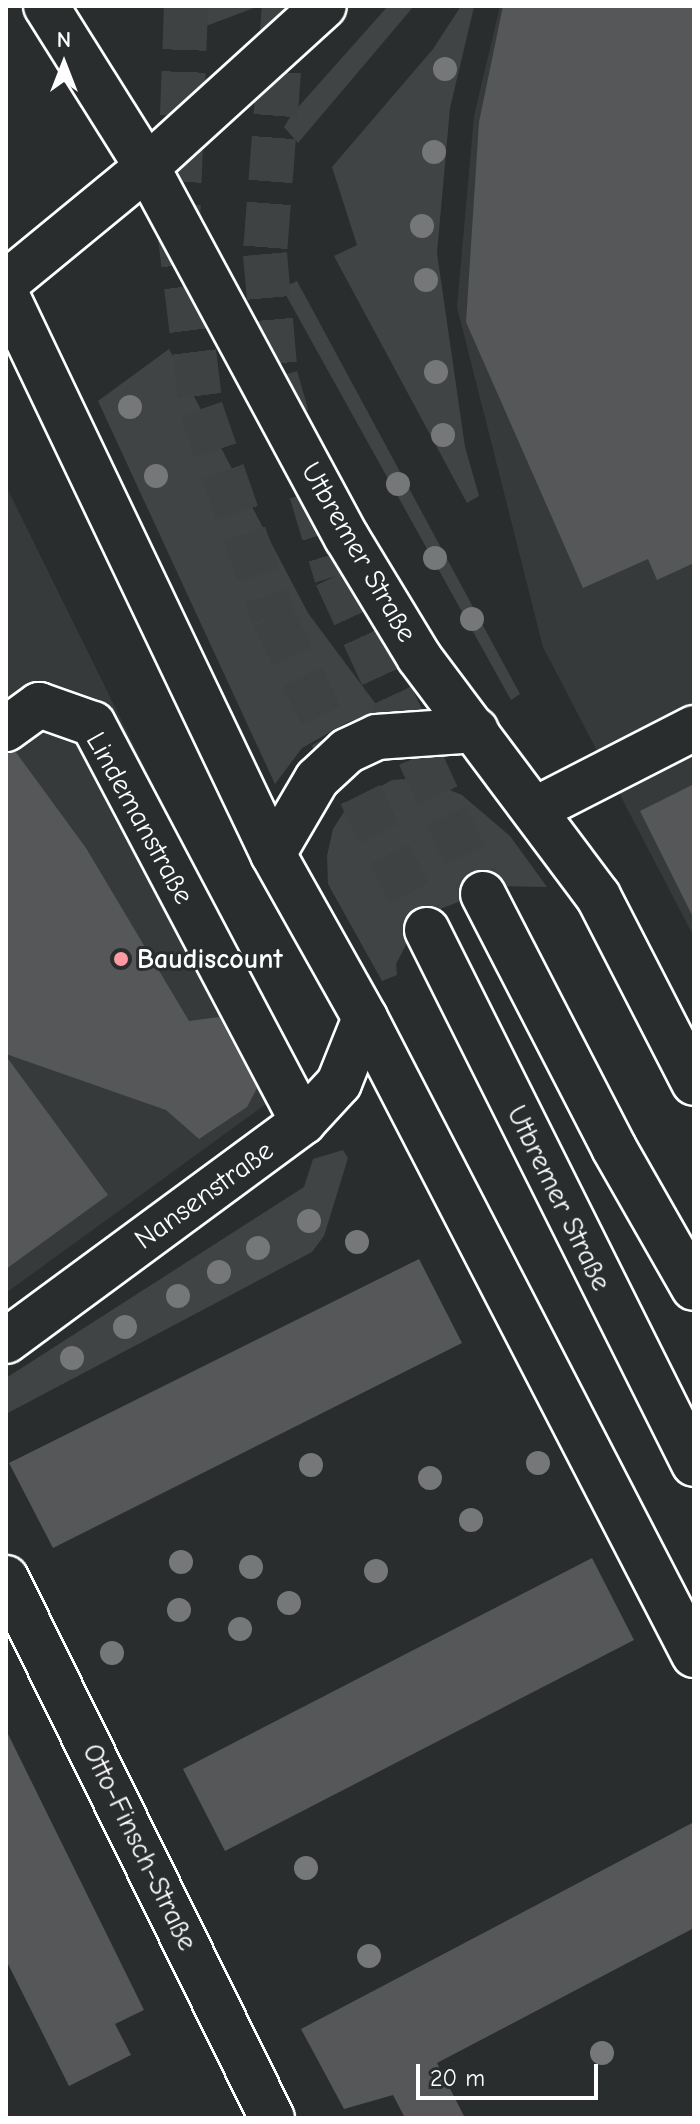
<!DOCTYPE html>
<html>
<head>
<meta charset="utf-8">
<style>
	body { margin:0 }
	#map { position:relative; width:700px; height:2124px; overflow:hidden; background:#2a2d2e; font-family:"Comic Neue",sans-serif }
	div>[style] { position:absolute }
	.built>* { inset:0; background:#373a3b }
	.green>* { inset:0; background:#414445 }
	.building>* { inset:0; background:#555758 }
	.trunk-tunnel>* { height:44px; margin-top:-22px; transform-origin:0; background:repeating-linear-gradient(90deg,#3f4243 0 44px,transparent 0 66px) }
	.roads { filter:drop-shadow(2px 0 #fff) drop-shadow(-2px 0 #fff) drop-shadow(0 2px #fff) drop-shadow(0 -2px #fff) }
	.minor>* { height:44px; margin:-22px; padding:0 22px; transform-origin:22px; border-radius:22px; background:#2a2d2e }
	.secondary>* { height:44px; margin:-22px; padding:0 22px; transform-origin:22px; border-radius:22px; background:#2a2d2e }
	.trunk>* { height:44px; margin:-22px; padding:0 22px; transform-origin:22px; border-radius:22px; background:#2a2d2e }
	.trees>* { width:24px; height:24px; margin:-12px; border-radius:50%; background:#757778 }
	.dots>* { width:22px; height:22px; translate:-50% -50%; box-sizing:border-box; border:4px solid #2a2d2e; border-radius:50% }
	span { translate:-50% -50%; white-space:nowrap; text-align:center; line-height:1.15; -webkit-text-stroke:6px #2a2d2e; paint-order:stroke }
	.street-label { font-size:28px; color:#fff }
	.poi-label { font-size:28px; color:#fff; font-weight:700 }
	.left { translate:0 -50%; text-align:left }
	.frame { position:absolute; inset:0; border:8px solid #fff; pointer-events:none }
	.north { position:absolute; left:24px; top:24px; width:80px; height:80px; -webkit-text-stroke:6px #2a2d2e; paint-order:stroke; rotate:0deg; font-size:22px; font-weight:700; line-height:32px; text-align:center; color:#fff }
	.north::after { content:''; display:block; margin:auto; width:28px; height:36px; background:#fff; clip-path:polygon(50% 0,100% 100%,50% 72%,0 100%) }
	.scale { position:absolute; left:416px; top:2064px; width:182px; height:36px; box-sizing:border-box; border:4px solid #fff; border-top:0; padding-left:10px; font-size:24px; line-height:28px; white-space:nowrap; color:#fff; -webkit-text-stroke:6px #2a2d2e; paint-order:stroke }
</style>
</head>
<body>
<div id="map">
	<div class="built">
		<i style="clip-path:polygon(500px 6px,694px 6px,694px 937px,543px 647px,457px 307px,474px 116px)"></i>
		<i style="clip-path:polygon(6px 486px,299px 1080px,6px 1293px)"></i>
	</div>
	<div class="green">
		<i style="clip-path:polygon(194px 6px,259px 6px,206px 26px)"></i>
		<i style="clip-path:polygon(388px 6px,414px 6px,298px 143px,284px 127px,292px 114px)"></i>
		<i style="clip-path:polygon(461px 6px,474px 7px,450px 108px,437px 253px,465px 447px,479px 496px,467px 503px,334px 256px,357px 245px,332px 167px,433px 49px)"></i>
		<i style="clip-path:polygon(297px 281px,520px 694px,511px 700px,282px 288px)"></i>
		<i style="clip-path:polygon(169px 349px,308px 613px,381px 711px,348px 722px,302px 748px,275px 784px,98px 401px)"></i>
		<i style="clip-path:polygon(419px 778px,462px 795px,510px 836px,547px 887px,500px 886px,440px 909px,407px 943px,396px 964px,397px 975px,382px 981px,328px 884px,327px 856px,333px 829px,349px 804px,392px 780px)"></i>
		<i style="clip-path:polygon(343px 1150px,348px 1158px,324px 1236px,312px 1252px,6px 1414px,6px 1378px,304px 1187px,313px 1159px)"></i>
	</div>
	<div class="building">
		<i style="clip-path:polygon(503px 6px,694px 6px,694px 563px,657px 580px,648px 559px,583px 588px,466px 322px,479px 122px)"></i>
		<i style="clip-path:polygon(15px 751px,86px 848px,189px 1021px,219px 1017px,257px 1088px,247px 1107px,199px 1139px,166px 1110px,6px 1054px,6px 754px)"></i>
		<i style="clip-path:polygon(694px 784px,694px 919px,640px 811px)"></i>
		<i style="clip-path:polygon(6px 1056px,108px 1195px,6px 1269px)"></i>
		<i style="clip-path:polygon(419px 1259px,462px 1343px,53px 1548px,9px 1463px)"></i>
		<i style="clip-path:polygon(592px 1558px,634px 1640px,225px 1851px,183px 1769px)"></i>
		<i style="clip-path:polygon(6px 1730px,144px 2010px,115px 2024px,131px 2055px,69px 2086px,6px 1960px)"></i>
		<i style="clip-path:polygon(694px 1822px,694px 1928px,437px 2063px,465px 2118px,405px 2118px,393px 2095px,344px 2109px,301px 2029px)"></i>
	</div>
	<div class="trunk-tunnel">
		<i style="left:186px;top:6px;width:215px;rotate:92.1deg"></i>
		<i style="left:178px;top:221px;width:189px;rotate:83deg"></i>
		<i style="left:201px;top:409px;width:220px;rotate:70.9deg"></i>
		<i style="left:273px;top:617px;width:349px;rotate:63.8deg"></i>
		<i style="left:284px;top:6px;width:249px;rotate:94.4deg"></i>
		<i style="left:265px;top:254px;width:123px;rotate:84.9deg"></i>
		<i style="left:276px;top:377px;width:40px;rotate:74deg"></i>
		<i style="left:311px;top:492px;width:88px;rotate:73.4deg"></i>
		<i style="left:336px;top:576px;width:350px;rotate:65.2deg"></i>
	</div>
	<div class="roads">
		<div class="minor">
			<i style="left:6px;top:729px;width:41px;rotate:-36deg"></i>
			<i style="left:39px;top:705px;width:57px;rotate:19.4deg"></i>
			<i style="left:93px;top:724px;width:450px;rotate:62.2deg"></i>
			<i style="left:536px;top:809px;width:178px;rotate:-27.1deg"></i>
			<i style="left:6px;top:1341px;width:369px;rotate:-36.4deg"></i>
			<i style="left:303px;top:1122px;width:53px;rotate:-47.3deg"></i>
			<i style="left:339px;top:1083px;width:70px;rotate:-68.2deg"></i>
			<i style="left:6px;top:1578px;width:602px;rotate:63.78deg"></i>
		</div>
		<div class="secondary">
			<i style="left:46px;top:6px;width:190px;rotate:57.9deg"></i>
			<i style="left:147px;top:167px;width:421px;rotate:61.7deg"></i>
			<i style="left:347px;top:538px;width:139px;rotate:58.8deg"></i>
			<i style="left:419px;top:657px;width:299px;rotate:53.2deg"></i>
			<i style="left:598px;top:896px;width:210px;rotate:62.8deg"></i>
			<i style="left:6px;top:283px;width:183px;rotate:-39.4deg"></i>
			<i style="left:147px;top:167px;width:239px;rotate:-42.3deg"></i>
			<i style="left:6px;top:294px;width:620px;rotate:64.51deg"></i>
			<i style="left:273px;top:854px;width:188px;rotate:60.7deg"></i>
			<i style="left:273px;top:854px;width:87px;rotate:-59.6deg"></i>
			<i style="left:317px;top:779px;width:41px;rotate:-43deg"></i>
			<i style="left:347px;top:751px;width:33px;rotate:-25deg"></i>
			<i style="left:377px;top:737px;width:99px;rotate:-4deg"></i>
		</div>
		<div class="trunk">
			<i style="left:483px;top:894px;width:286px;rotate:62.7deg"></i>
			<i style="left:614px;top:1148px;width:161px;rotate:60.3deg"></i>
			<i style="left:427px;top:930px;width:597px;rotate:63.43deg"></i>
			<i style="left:365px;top:1018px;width:717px;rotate:62.68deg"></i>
		</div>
	</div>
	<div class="trees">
		<i style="left:445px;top:69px"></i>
		<i style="left:434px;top:152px"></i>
		<i style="left:422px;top:226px"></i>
		<i style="left:426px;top:280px"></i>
		<i style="left:436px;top:372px"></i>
		<i style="left:130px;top:407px"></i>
		<i style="left:443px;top:435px"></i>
		<i style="left:156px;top:476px"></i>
		<i style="left:398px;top:484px"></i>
		<i style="left:435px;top:558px"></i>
		<i style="left:472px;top:619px"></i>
		<i style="left:309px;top:1221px"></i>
		<i style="left:357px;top:1242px"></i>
		<i style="left:258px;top:1248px"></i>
		<i style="left:219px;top:1272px"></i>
		<i style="left:178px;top:1296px"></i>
		<i style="left:125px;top:1327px"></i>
		<i style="left:72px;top:1358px"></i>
		<i style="left:538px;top:1463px"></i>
		<i style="left:311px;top:1465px"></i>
		<i style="left:430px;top:1478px"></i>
		<i style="left:471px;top:1520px"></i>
		<i style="left:181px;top:1562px"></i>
		<i style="left:251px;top:1567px"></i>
		<i style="left:376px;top:1571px"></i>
		<i style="left:289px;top:1603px"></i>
		<i style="left:179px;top:1610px"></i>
		<i style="left:240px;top:1629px"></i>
		<i style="left:112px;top:1653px"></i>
		<i style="left:306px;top:1868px"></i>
		<i style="left:369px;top:1956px"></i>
		<i style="left:602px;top:2053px"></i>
	</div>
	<div class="dots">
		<i style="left:121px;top:959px;background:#ff9aa2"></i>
	</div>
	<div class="street-label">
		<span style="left:359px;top:552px;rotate:60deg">Utbremer Straße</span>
		<span style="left:140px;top:818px;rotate:61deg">Lindemanstraße</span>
		<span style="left:204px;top:1195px;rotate:-36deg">Nansenstraße</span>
		<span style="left:559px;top:1198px;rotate:64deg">Utbremer Straße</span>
		<span style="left:140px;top:1847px;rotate:64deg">Otto-Finsch-Straße</span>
	</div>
	<div class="poi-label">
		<span class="left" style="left:137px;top:959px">Baudiscount</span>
	</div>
	<div class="frame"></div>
	<div class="north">N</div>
	<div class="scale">20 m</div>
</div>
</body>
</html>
